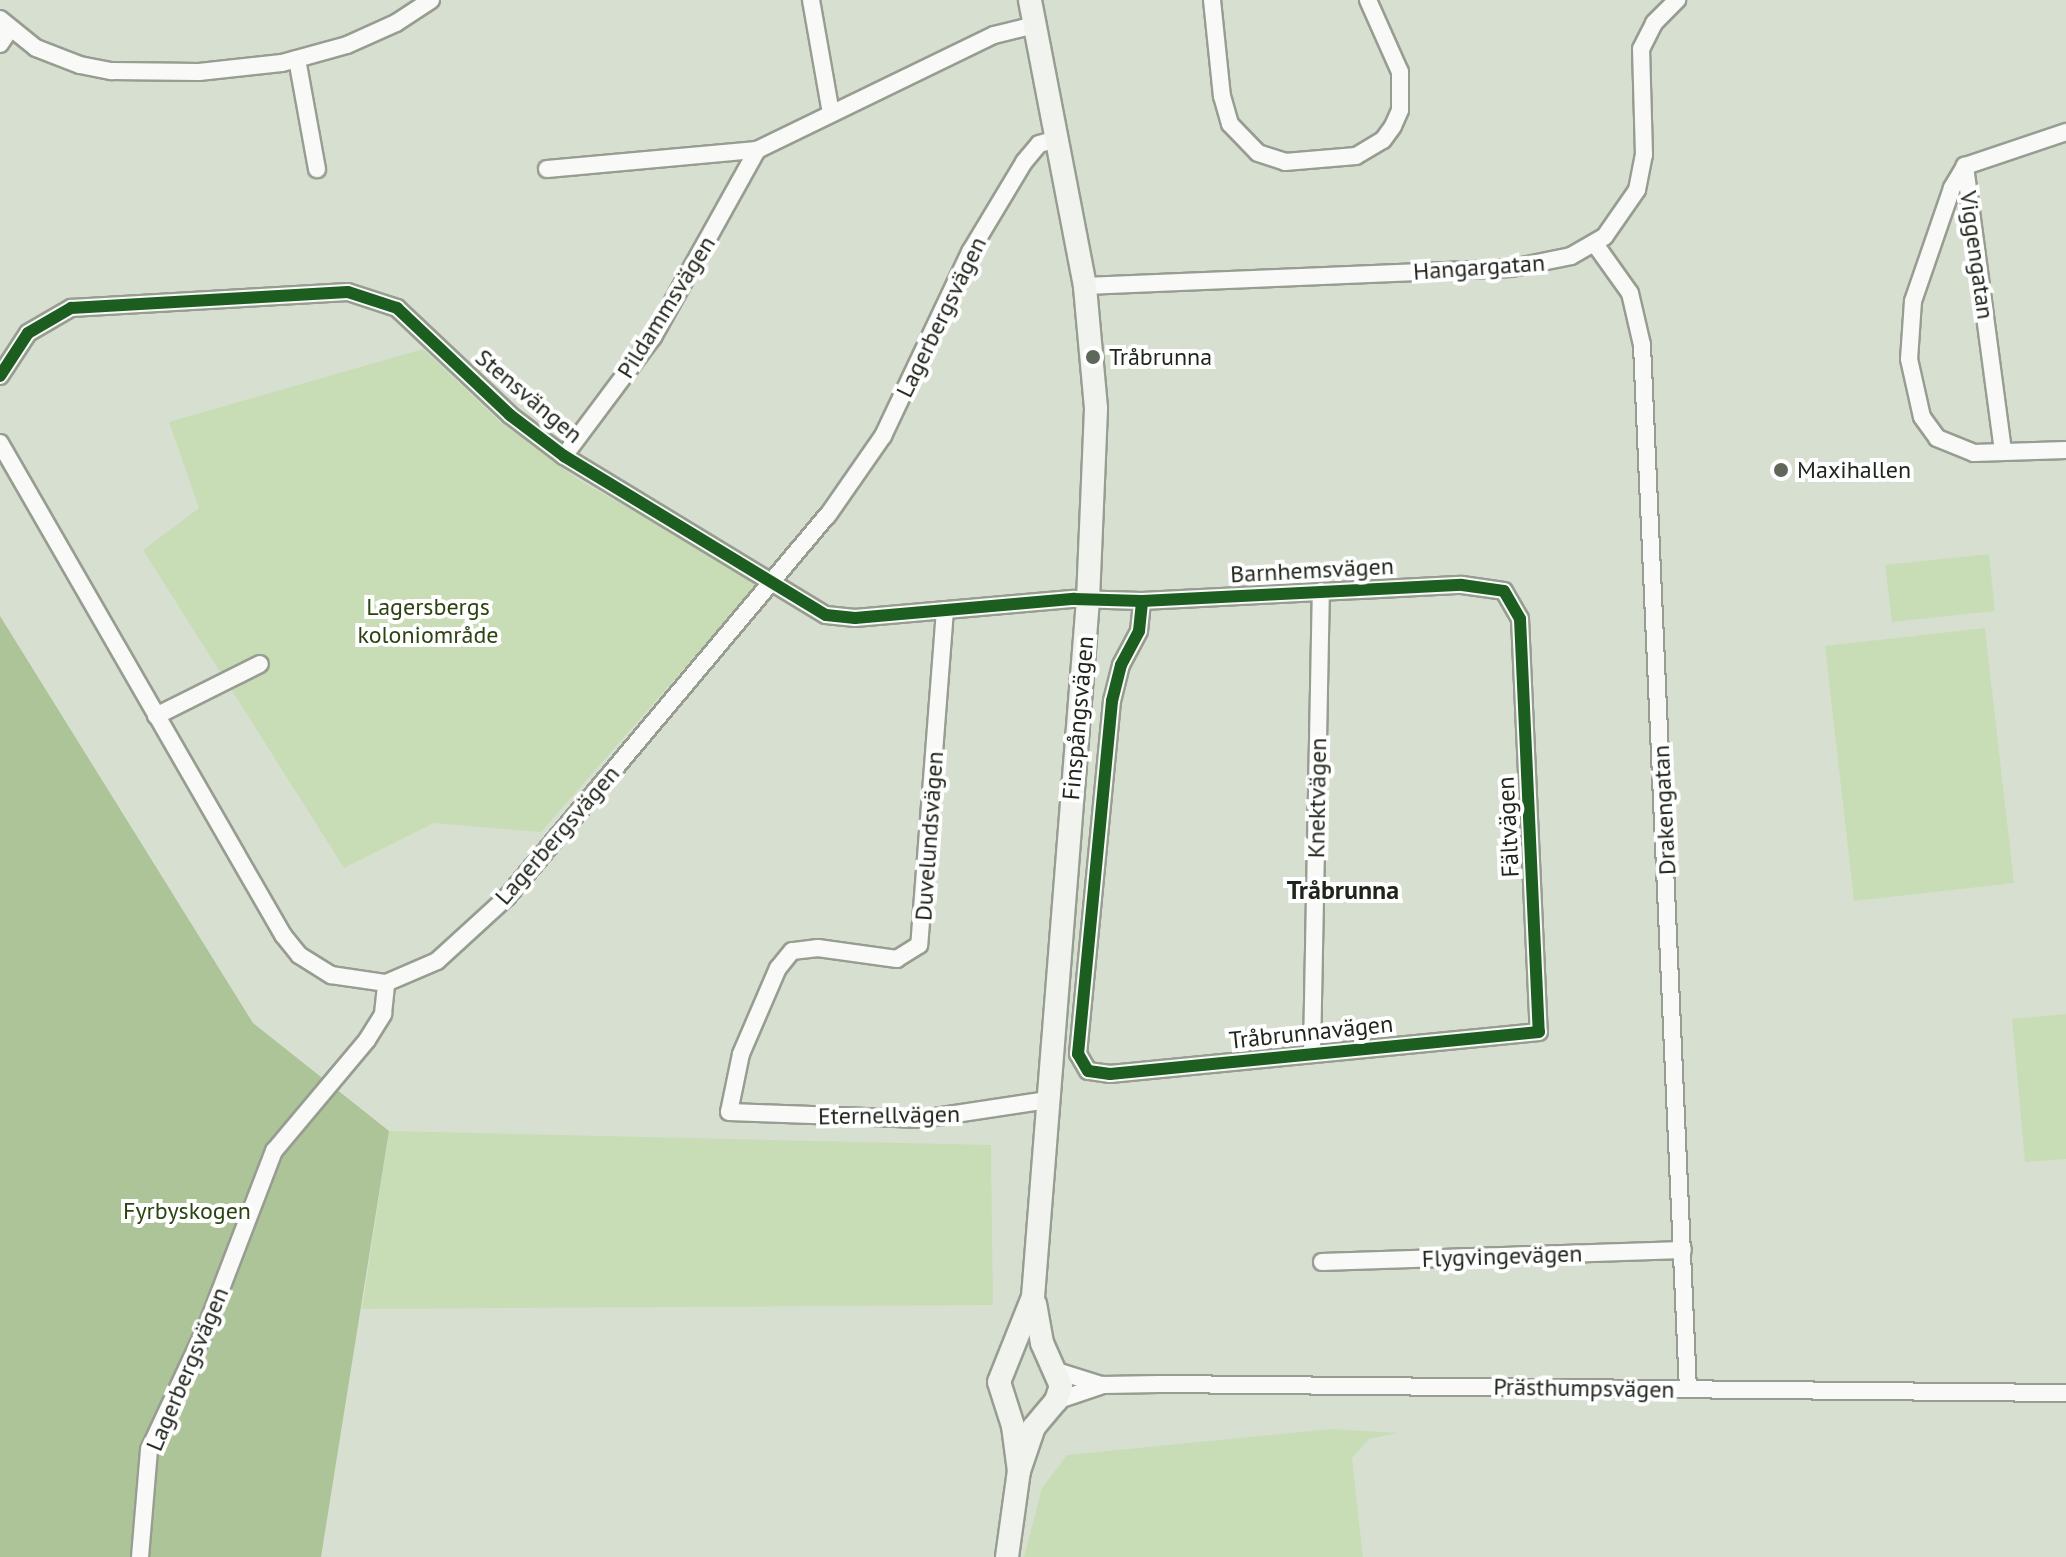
<!DOCTYPE html>
<html>
<head>
<meta charset="utf-8">
<style>
	body { margin:0 }
	#map { position:relative; width:2066px; height:1557px; overflow:hidden; background:#d7e0d0; font-family:"PT Sans",sans-serif }
	div>[style] { position:absolute }
	.green>* { inset:0; background:#c8ddb6 }
	.forest>* { inset:0; background:#adc498 }
	.roads { filter:drop-shadow(2px 0 #979d91) drop-shadow(-2px 0 #979d91) drop-shadow(0 2px #979d91) drop-shadow(0 -2px #979d91) }
	.street>* { height:16px; margin:-8px; padding:0 8px; transform-origin:8px; border-radius:8px; background:#f9faf8 }
	.secondary>* { height:22px; margin:-11px; padding:0 11px; transform-origin:11px; border-radius:11px; background:#f0f3ee }
	.cycleway>* { height:12px; margin:-6px; padding:0 6px; transform-origin:6px; border-radius:6px; background:#1b5e20 }
	.dots>* { width:22px; height:22px; translate:-50% -50%; box-sizing:border-box; border:4px solid #fff; border-radius:50% }
	span { translate:-50% -50%; white-space:nowrap; text-align:center; line-height:1.15; -webkit-text-stroke:8px #fff; paint-order:stroke }
	.street-label { font-size:24px; color:#1f251a }
	.poi-label { font-size:24px; color:#1f251a }
	.left { translate:0 -50%; text-align:left }
	.park-label { font-size:24px; color:#2b4211 }
	.neighbourhood-label { font-size:26px; color:#1f251a; font-weight:700 }
</style>
</head>
<body>
<div id="map">
	<div class="green">
		<i style="clip-path:polygon(423px 349px,498px 420px,579px 480px,710px 554px,756px 586px,541px 832px,434px 823px,344px 868px,143px 550px,199px 508px,169px 422px)"></i>
		<i style="clip-path:polygon(1989px 554px,1995px 611px,1892px 622px,1885px 565px)"></i>
		<i style="clip-path:polygon(1985px 628px,2014px 883px,1854px 901px,1825px 646px)"></i>
		<i style="clip-path:polygon(2066px 1014px,2066px 1159px,2025px 1162px,2012px 1019px)"></i>
		<i style="clip-path:polygon(389px 1131px,991px 1145px,993px 1305px,362px 1309px)"></i>
		<i style="clip-path:polygon(1331px 1429px,1399px 1433px,1369px 1439px,1352px 1458px,1363px 1557px,1024px 1557px,1042px 1488px,1067px 1455px)"></i>
	</div>
	<div class="forest">
		<i style="clip-path:polygon(0 616px,253px 1023px,389px 1131px,321px 1557px,0 1557px)"></i>
	</div>
	<div class="roads">
		<div class="street">
			<i style="left:811px;top:0;width:115px;rotate:80deg"></i>
			<i style="left:1212px;top:0;width:97px;rotate:84.1deg"></i>
			<i style="left:1222px;top:96px;width:29px;rotate:74deg"></i>
			<i style="left:1230px;top:124px;width:40px;rotate:46deg"></i>
			<i style="left:1258px;top:153px;width:28px;rotate:18deg"></i>
			<i style="left:1285px;top:162px;width:71px;rotate:-4.8deg"></i>
			<i style="left:1356px;top:156px;width:31px;rotate:-31deg"></i>
			<i style="left:1383px;top:140px;width:17px;rotate:-54deg"></i>
			<i style="left:1393px;top:126px;width:17px;rotate:-66deg"></i>
			<i style="left:1400px;top:110px;width:38px;rotate:-90deg"></i>
			<i style="left:1400px;top:72px;width:79px;rotate:-114deg"></i>
			<i style="left:0;top:19px;width:46px;rotate:38.9deg"></i>
			<i style="left:36px;top:48px;width:47px;rotate:21.1deg"></i>
			<i style="left:80px;top:65px;width:33px;rotate:11deg"></i>
			<i style="left:112px;top:71px;width:87px;rotate:0.7deg"></i>
			<i style="left:199px;top:72px;width:83px;rotate:-6.2deg"></i>
			<i style="left:282px;top:63px;width:67px;rotate:-15.5deg"></i>
			<i style="left:347px;top:45px;width:54px;rotate:-24.2deg"></i>
			<i style="left:396px;top:23px;width:42px;rotate:-33.3deg"></i>
			<i style="left:0;top:44px;width:18px;rotate:-56deg"></i>
			<i style="left:297px;top:59px;width:112px;rotate:79.7deg"></i>
			<i style="left:1965px;top:166px;width:26px;rotate:121deg"></i>
			<i style="left:1952px;top:188px;width:120px;rotate:109deg"></i>
			<i style="left:1913px;top:301px;width:58px;rotate:93.9deg"></i>
			<i style="left:1909px;top:359px;width:59px;rotate:77.4deg"></i>
			<i style="left:1922px;top:417px;width:26px;rotate:54deg"></i>
			<i style="left:1937px;top:438px;width:40px;rotate:22deg"></i>
			<i style="left:1974px;top:453px;width:92px;rotate:-1.9deg"></i>
			<i style="left:547px;top:169px;width:211px;rotate:-5.2deg"></i>
			<i style="left:1595px;top:244px;width:60px;rotate:54.5deg"></i>
			<i style="left:1630px;top:293px;width:53px;rotate:77deg"></i>
			<i style="left:1642px;top:345px;width:1045px;rotate:87.48deg"></i>
			<i style="left:1085px;top:286px;width:427px;rotate:-2.4deg"></i>
			<i style="left:1512px;top:268px;width:60px;rotate:-11.5deg"></i>
			<i style="left:1571px;top:256px;width:39px;rotate:-30deg"></i>
			<i style="left:1605px;top:236px;width:56px;rotate:-55.2deg"></i>
			<i style="left:1637px;top:190px;width:36px;rotate:-79deg"></i>
			<i style="left:1644px;top:155px;width:106px;rotate:-91.6deg"></i>
			<i style="left:1641px;top:49px;width:29px;rotate:-63deg"></i>
			<i style="left:1654px;top:23px;width:33px;rotate:-45deg"></i>
			<i style="left:0;top:376px;width:51px;rotate:-56.9deg"></i>
			<i style="left:28px;top:333px;width:50px;rotate:-30.2deg"></i>
			<i style="left:71px;top:308px;width:277px;rotate:-3.3deg"></i>
			<i style="left:348px;top:292px;width:52px;rotate:18.1deg"></i>
			<i style="left:397px;top:308px;width:156px;rotate:43.4deg"></i>
			<i style="left:510px;top:415px;width:68px;rotate:37.2deg"></i>
			<i style="left:564px;top:456px;width:306px;rotate:31.3deg"></i>
			<i style="left:826px;top:615px;width:29px;rotate:6deg"></i>
			<i style="left:855px;top:618px;width:220px;rotate:-5deg"></i>
			<i style="left:1074px;top:599px;width:68px;rotate:1.7deg"></i>
			<i style="left:1142px;top:601px;width:320px;rotate:-2.9deg"></i>
			<i style="left:1462px;top:585px;width:42px;rotate:8.1deg"></i>
			<i style="left:1504px;top:591px;width:32px;rotate:60deg"></i>
			<i style="left:1520px;top:619px;width:413px;rotate:87.4deg"></i>
			<i style="left:1539px;top:1032px;width:431px;rotate:174.4deg"></i>
			<i style="left:1110px;top:1074px;width:22px;rotate:-172deg"></i>
			<i style="left:1088px;top:1071px;width:20px;rotate:-120deg"></i>
			<i style="left:1078px;top:1054px;width:355px;rotate:-84.5deg"></i>
			<i style="left:1112px;top:701px;width:37px;rotate:-76deg"></i>
			<i style="left:1121px;top:665px;width:38px;rotate:-62deg"></i>
			<i style="left:1139px;top:631px;width:30px;rotate:-84deg"></i>
			<i style="left:0;top:443px;width:568px;rotate:60.09deg"></i>
			<i style="left:283px;top:935px;width:26px;rotate:51deg"></i>
			<i style="left:299px;top:955px;width:38px;rotate:32deg"></i>
			<i style="left:331px;top:975px;width:56px;rotate:8.3deg"></i>
			<i style="left:386px;top:983px;width:56px;rotate:-23.3deg"></i>
			<i style="left:437px;top:961px;width:95px;rotate:-42.4deg"></i>
			<i style="left:507px;top:897px;width:499px;rotate:-50deg"></i>
			<i style="left:828px;top:515px;width:96px;rotate:-55.2deg"></i>
			<i style="left:883px;top:436px;width:204px;rotate:-64.7deg"></i>
			<i style="left:970px;top:252px;width:105px;rotate:-59deg"></i>
			<i style="left:1024px;top:162px;width:23px;rotate:-50deg"></i>
			<i style="left:1039px;top:144px;width:20px;rotate:-15deg"></i>
			<i style="left:2003px;top:451px;width:288px;rotate:-97.6deg"></i>
			<i style="left:1965px;top:166px;width:107px;rotate:-18.6deg"></i>
			<i style="left:564px;top:456px;width:149px;rotate:-53.2deg"></i>
			<i style="left:653px;top:337px;width:214px;rotate:-60.9deg"></i>
			<i style="left:757px;top:150px;width:263px;rotate:-25.9deg"></i>
			<i style="left:994px;top:35px;width:42px;rotate:-13.7deg"></i>
			<i style="left:945px;top:610px;width:336px;rotate:94.4deg"></i>
			<i style="left:919px;top:945px;width:26px;rotate:148deg"></i>
			<i style="left:897px;top:959px;width:80px;rotate:-172.1deg"></i>
			<i style="left:818px;top:948px;width:26px;rotate:173deg"></i>
			<i style="left:792px;top:951px;width:22px;rotate:129deg"></i>
			<i style="left:778px;top:968px;width:94px;rotate:113.3deg"></i>
			<i style="left:741px;top:1054px;width:59px;rotate:101.7deg"></i>
			<i style="left:729px;top:1112px;width:193px;rotate:2.1deg"></i>
			<i style="left:922px;top:1119px;width:127px;rotate:-8.6deg"></i>
			<i style="left:156px;top:716px;width:116px;rotate:-26.6deg"></i>
			<i style="left:1312px;top:1053px;width:462px;rotate:-88.9deg"></i>
			<i style="left:1322px;top:1262px;width:361px;rotate:-1.9deg"></i>
			<i style="left:1057px;top:1371px;width:46px;rotate:17.7deg"></i>
			<i style="left:1056px;top:1401px;width:50px;rotate:-18.8deg"></i>
			<i style="left:1103px;top:1385px;width:56px;rotate:-1deg"></i>
			<i style="left:1159px;top:1384px;width:907px;rotate:0.57deg"></i>
			<i style="left:140px;top:1557px;width:107px;rotate:-85.2deg"></i>
			<i style="left:149px;top:1450px;width:135px;rotate:-65deg"></i>
			<i style="left:206px;top:1328px;width:190px;rotate:-69deg"></i>
			<i style="left:274px;top:1151px;width:145px;rotate:-50deg"></i>
			<i style="left:367px;top:1040px;width:31px;rotate:-58deg"></i>
			<i style="left:383px;top:1014px;width:31px;rotate:-84deg"></i>
		</div>
		<div class="secondary">
			<i style="left:1019px;top:1471px;width:45px;rotate:-97.6deg"></i>
			<i style="left:1013px;top:1426px;width:46px;rotate:-107.7deg"></i>
			<i style="left:999px;top:1382px;width:92px;rotate:-68.2deg"></i>
			<i style="left:1033px;top:1297px;width:699px;rotate:-85.49deg"></i>
			<i style="left:1088px;top:600px;width:192px;rotate:-87.6deg"></i>
			<i style="left:1096px;top:408px;width:122px;rotate:-95.2deg"></i>
			<i style="left:1085px;top:286px;width:291px;rotate:-100.9deg"></i>
			<i style="left:1007px;top:1557px;width:87px;rotate:-82.1deg"></i>
			<i style="left:1019px;top:1471px;width:46px;rotate:-71.2deg"></i>
			<i style="left:1034px;top:1427px;width:34px;rotate:-50deg"></i>
			<i style="left:1056px;top:1401px;width:16px;rotate:-72deg"></i>
			<i style="left:1061px;top:1386px;width:47px;rotate:-113.8deg"></i>
			<i style="left:1042px;top:1343px;width:39px;rotate:-100deg"></i>
		</div>
	</div>
	<div class="cycleway">
		<i style="left:0;top:376px;width:51px;rotate:-56.9deg"></i>
		<i style="left:28px;top:333px;width:50px;rotate:-30.2deg"></i>
		<i style="left:71px;top:308px;width:277px;rotate:-3.3deg"></i>
		<i style="left:348px;top:292px;width:52px;rotate:18.1deg"></i>
		<i style="left:397px;top:308px;width:156px;rotate:43.4deg"></i>
		<i style="left:510px;top:415px;width:68px;rotate:37.2deg"></i>
		<i style="left:564px;top:456px;width:306px;rotate:31.3deg"></i>
		<i style="left:826px;top:615px;width:29px;rotate:6deg"></i>
		<i style="left:855px;top:618px;width:220px;rotate:-5deg"></i>
		<i style="left:1074px;top:599px;width:68px;rotate:1.7deg"></i>
		<i style="left:1142px;top:601px;width:320px;rotate:-2.9deg"></i>
		<i style="left:1462px;top:585px;width:42px;rotate:8.1deg"></i>
		<i style="left:1504px;top:591px;width:32px;rotate:60deg"></i>
		<i style="left:1520px;top:619px;width:413px;rotate:87.4deg"></i>
		<i style="left:1539px;top:1032px;width:431px;rotate:174.4deg"></i>
		<i style="left:1110px;top:1074px;width:22px;rotate:-172deg"></i>
		<i style="left:1088px;top:1071px;width:20px;rotate:-120deg"></i>
		<i style="left:1078px;top:1054px;width:355px;rotate:-84.5deg"></i>
		<i style="left:1112px;top:701px;width:37px;rotate:-76deg"></i>
		<i style="left:1121px;top:665px;width:38px;rotate:-62deg"></i>
		<i style="left:1139px;top:631px;width:30px;rotate:-84deg"></i>
	</div>
	<div class="dots">
		<i style="left:1093px;top:357px;background:#5f665a"></i>
		<i style="left:1781px;top:470px;background:#5f665a"></i>
	</div>
	<div class="street-label">
		<span style="left:1977px;top:255px;rotate:82deg">Viggengatan</span>
		<span style="left:1479px;top:267px;rotate:-4deg">Hangargatan</span>
		<span style="left:666px;top:307px;rotate:-58deg">Pildammsvägen</span>
		<span style="left:941px;top:317px;rotate:-64deg">Lagerbergsvägen</span>
		<span style="left:529px;top:396px;rotate:40deg">Stensvängen</span>
		<span style="left:1312px;top:570px;rotate:-3deg">Barnhemsvägen</span>
		<span style="left:1078px;top:718px;rotate:-85deg">Finspångsvägen</span>
		<span style="left:1317px;top:798px;rotate:-89deg">Knektvägen</span>
		<span style="left:1664px;top:810px;rotate:-93deg">Drakengatan</span>
		<span style="left:1508px;top:827px;rotate:-93deg">Fältvägen</span>
		<span style="left:557px;top:835px;rotate:-49deg">Lagerbergsvägen</span>
		<span style="left:929px;top:836px;rotate:-86deg">Duvelundsvägen</span>
		<span style="left:1311px;top:1032px;rotate:-6deg">Tråbrunnavägen</span>
		<span style="left:889px;top:1115px;rotate:-1deg">Eternellvägen</span>
		<span style="left:1502px;top:1256px;rotate:-2deg">Flygvingevägen</span>
		<span style="left:187px;top:1369px;rotate:-67deg">Lagerbergsvägen</span>
		<span style="left:1584px;top:1388px;rotate:1deg">Prästhumpsvägen</span>
	</div>
	<div class="poi-label">
		<span class="left" style="left:1109px;top:357px">Tråbrunna</span>
		<span class="left" style="left:1797px;top:470px">Maxihallen</span>
	</div>
	<div class="park-label">
		<span style="left:428px;top:621px">Lagersbergs<br>koloniområde</span>
		<span style="left:187px;top:1211px">Fyrbyskogen</span>
	</div>
	<div class="neighbourhood-label">
		<span style="left:1343px;top:890px">Tråbrunna</span>
	</div>
</div>
</body>
</html>
